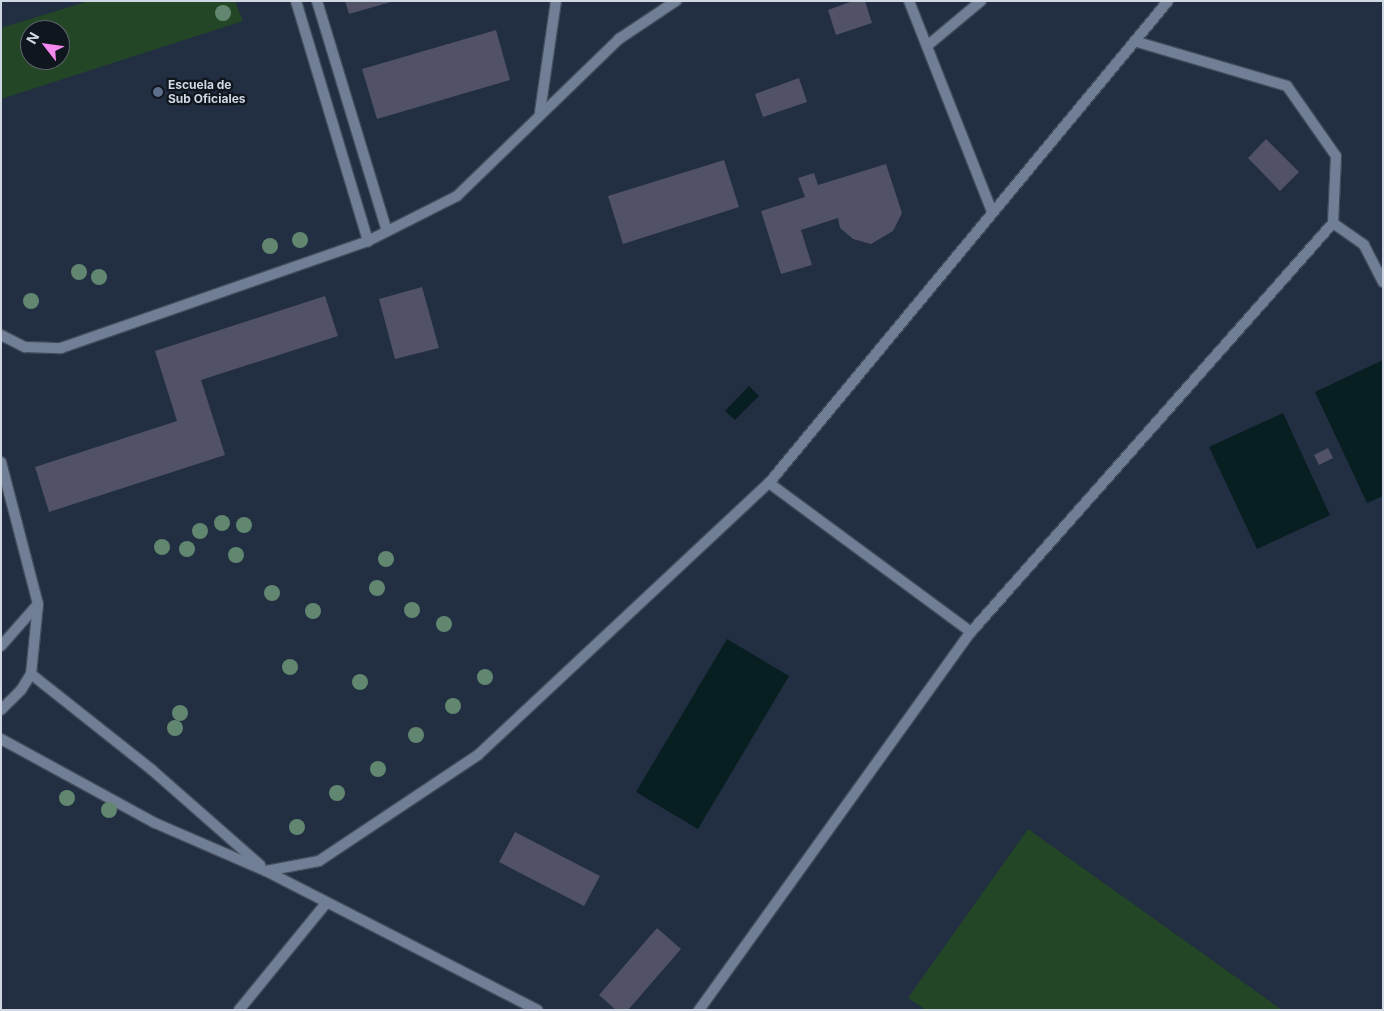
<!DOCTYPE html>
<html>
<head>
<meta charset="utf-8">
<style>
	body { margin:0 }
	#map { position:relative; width:1384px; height:1011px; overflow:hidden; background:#222e41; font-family:Inter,sans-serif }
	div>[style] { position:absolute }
	.green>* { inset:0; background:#234726 }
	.water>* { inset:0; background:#081f21 }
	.building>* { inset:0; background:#515168 }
	.roads { filter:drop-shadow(1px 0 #424c5c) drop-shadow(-1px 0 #424c5c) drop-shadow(0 1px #424c5c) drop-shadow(0 -1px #424c5c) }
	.lane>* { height:10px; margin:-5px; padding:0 5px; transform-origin:5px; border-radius:5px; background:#707f95 }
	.trees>* { width:16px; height:16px; margin:-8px; border-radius:50%; background:#618770 }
	.dots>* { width:14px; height:14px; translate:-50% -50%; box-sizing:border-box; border:2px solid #10161e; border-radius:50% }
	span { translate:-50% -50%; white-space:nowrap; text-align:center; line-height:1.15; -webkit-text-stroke:4.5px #10161e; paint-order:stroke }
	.poi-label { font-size:12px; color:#cfd7e3; font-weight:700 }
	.left { translate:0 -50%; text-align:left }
	.frame { position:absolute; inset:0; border:2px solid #cfd7e3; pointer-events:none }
	.north { position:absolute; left:20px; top:20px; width:50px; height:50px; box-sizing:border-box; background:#10161e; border:1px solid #5c636d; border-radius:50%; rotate:300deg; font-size:14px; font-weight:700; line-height:20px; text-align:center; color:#cfd7e3 }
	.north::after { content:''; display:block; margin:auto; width:18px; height:22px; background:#f689ee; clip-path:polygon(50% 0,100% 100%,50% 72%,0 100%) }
</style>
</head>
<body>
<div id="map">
	<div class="green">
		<i style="clip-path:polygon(evenodd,89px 1px,235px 1px,243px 21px,1px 99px,1px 28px,89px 1px,30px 30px,60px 30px,60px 60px,30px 60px,30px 30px)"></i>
		<i style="clip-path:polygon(1028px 829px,1282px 1010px,926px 1010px,908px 998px)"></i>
	</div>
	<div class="water">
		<i style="clip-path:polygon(1383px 360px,1383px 496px,1367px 503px,1315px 392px)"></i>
		<i style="clip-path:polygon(749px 386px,759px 396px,735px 420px,725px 411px)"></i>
		<i style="clip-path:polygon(1283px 413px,1330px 515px,1257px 549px,1209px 447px)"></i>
		<i style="clip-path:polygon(727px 639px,789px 676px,698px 829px,636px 792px)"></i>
	</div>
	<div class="building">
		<i style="clip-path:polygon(345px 1px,391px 1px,391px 2px,349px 14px)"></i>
		<i style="clip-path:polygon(853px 1px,865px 1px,872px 23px,836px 35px,828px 10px)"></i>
		<i style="clip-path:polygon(496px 30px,510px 80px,377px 119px,362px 69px)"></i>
		<i style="clip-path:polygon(799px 78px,807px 102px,763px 117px,755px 94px)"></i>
		<i style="clip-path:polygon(1266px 139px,1299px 172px,1280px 191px,1248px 158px)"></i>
		<i style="clip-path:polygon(724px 160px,739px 207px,623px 244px,608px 196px)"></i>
		<i style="clip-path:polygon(886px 164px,902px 213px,893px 231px,871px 244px,853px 239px,840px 228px,838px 218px,801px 230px,812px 265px,781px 274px,761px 211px,805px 197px,798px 178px,814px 173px,818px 185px)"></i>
		<i style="clip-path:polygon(422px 287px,439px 348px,395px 359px,379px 299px)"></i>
		<i style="clip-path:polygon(325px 296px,338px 336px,201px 380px,225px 455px,49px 512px,35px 467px,177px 421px,155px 351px)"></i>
		<i style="clip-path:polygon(1328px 448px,1333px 458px,1319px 465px,1314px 455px)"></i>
		<i style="clip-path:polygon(515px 832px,600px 876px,584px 906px,499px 862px)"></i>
		<i style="clip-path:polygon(657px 928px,681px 949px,628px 1010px,616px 1010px,599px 995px)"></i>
	</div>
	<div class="roads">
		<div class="lane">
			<i style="left:296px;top:1px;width:251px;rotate:73.3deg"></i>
			<i style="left:317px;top:1px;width:240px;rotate:73.1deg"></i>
			<i style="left:909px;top:1px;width:227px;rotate:68.5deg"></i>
			<i style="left:927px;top:46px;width:70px;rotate:-39.8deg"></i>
			<i style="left:540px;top:112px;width:112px;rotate:-81.8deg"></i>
			<i style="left:1333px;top:223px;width:38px;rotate:35deg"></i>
			<i style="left:1364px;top:245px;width:42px;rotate:62.8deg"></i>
			<i style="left:1px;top:335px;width:27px;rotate:27deg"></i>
			<i style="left:25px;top:347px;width:36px;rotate:2deg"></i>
			<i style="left:61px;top:348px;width:325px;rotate:-19.2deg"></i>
			<i style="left:368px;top:241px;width:100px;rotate:-26.8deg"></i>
			<i style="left:457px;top:196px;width:226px;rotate:-44.1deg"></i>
			<i style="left:619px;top:39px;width:69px;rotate:-33.7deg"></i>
			<i style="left:1px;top:462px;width:147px;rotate:75.4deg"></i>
			<i style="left:38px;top:604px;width:70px;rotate:95.7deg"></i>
			<i style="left:31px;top:674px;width:19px;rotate:122deg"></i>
			<i style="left:21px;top:690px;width:28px;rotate:135deg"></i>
			<i style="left:769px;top:483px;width:251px;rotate:36.4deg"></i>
			<i style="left:1px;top:646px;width:56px;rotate:-48.6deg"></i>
			<i style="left:31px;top:674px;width:154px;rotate:38.4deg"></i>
			<i style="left:152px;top:770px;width:144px;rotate:41.3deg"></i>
			<i style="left:1px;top:739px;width:175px;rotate:28.6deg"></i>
			<i style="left:155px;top:823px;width:121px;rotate:23.4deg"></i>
			<i style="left:266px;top:871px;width:305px;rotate:27.1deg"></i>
			<i style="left:266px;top:871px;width:54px;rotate:-10.7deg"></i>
			<i style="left:319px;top:861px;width:191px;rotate:-33.7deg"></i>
			<i style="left:478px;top:755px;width:398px;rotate:-43.1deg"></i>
			<i style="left:769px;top:483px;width:626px;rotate:-50.38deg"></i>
			<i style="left:239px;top:1010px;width:139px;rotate:-50.8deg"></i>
			<i style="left:699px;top:1010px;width:466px;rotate:-54.3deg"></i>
			<i style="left:971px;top:632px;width:546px;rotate:-48.49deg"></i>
			<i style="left:1333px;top:223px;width:67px;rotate:-87.4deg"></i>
			<i style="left:1336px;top:156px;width:85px;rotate:-125deg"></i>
			<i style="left:1287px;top:86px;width:159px;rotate:-163.6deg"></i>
		</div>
	</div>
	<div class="trees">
		<i style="left:223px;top:13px"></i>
		<i style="left:300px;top:240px"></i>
		<i style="left:270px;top:246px"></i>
		<i style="left:79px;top:272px"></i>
		<i style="left:99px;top:277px"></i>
		<i style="left:31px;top:301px"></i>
		<i style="left:222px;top:523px"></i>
		<i style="left:244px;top:525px"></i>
		<i style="left:200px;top:531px"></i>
		<i style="left:162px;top:547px"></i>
		<i style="left:187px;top:549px"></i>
		<i style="left:236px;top:555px"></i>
		<i style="left:386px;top:559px"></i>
		<i style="left:377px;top:588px"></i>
		<i style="left:272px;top:593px"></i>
		<i style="left:412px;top:610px"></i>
		<i style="left:313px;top:611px"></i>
		<i style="left:444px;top:624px"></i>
		<i style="left:290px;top:667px"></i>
		<i style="left:485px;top:677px"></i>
		<i style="left:360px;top:682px"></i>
		<i style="left:453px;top:706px"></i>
		<i style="left:180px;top:713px"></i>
		<i style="left:175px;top:728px"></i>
		<i style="left:416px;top:735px"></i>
		<i style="left:378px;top:769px"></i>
		<i style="left:337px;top:793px"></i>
		<i style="left:67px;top:798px"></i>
		<i style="left:109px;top:810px"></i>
		<i style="left:297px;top:827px"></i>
	</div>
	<div class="dots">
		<i style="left:158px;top:92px;background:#5c6f8a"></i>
	</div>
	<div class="poi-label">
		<span class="left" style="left:168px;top:92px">Escuela de<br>Sub Oficiales</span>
	</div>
	<div class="frame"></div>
	<div class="north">N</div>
</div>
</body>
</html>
